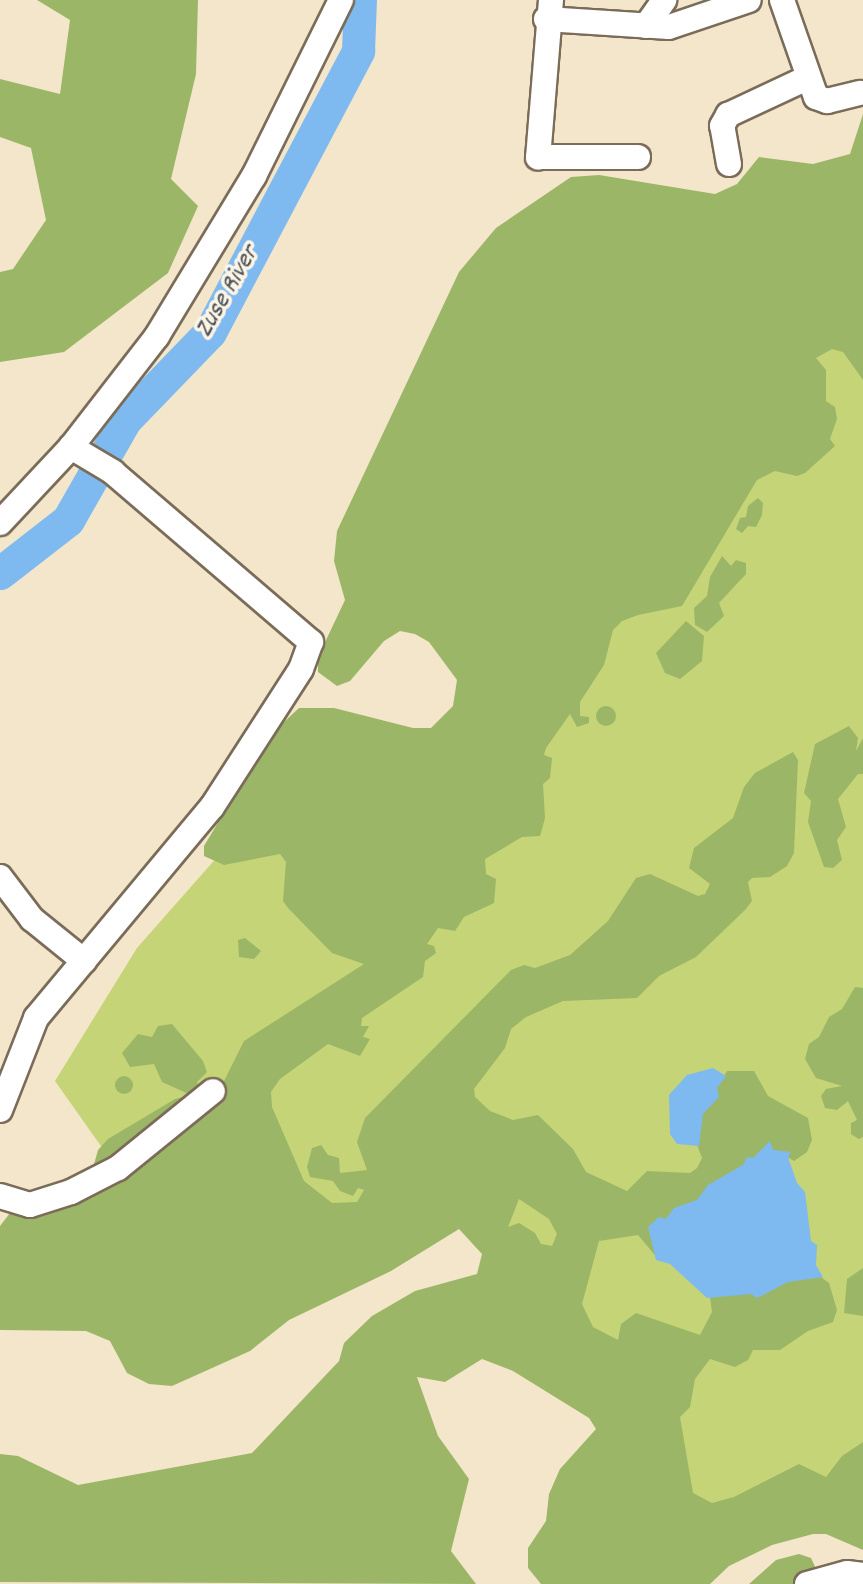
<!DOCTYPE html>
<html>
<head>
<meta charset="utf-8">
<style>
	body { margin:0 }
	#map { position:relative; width:863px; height:1584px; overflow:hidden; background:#f3e6ca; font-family:Dekko,sans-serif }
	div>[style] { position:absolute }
	.green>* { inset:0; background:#c5d476 }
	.forest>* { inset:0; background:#9cb667 }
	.round { border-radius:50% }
	.water>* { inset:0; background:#7eb9f0 }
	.river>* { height:33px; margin:-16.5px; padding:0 16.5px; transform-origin:16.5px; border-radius:16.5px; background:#7eb9f0 }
	.roads { filter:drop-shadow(2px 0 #7b6c5a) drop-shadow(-2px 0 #7b6c5a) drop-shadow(0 2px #7b6c5a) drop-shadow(0 -2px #7b6c5a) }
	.minor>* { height:24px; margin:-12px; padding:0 12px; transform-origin:12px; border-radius:12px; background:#fff }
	span { translate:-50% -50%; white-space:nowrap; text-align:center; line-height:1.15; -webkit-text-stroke:7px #fcf5e5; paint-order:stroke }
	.water-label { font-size:26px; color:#4f555d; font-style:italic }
</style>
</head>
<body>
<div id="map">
	<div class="green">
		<i style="clip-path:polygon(863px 200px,863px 1479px,673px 1537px,476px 1206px,189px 1334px,108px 1156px,55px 1081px,137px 948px,256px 813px,422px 824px)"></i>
	</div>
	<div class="forest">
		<i style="clip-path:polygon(37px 0,198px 0,196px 74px,171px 179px,198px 206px,168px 273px,64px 352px,0 362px,0 272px,13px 269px,46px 220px,31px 148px,0 137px,0 79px,60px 94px,70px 20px)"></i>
		<i style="clip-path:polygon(evenodd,863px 114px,863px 380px,843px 352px,832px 349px,816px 358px,826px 370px,826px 401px,835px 407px,837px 419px,830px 439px,835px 446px,805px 473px,797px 476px,775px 471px,757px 480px,682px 606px,638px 615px,622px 621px,613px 630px,604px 665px,580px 702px,580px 716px,589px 717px,589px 723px,577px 727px,570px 714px,546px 748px,544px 755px,552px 758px,550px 778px,543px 784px,545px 818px,540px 836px,522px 837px,485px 859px,486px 874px,496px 879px,494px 903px,464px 917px,455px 931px,438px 928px,427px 944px,434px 946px,436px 953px,425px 961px,423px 977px,362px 1018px,361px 1026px,369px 1026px,363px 1037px,370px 1039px,360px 1056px,328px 1044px,280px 1079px,271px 1092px,272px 1107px,304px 1181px,332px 1203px,357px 1202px,364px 1190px,358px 1188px,353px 1196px,340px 1191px,333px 1181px,310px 1177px,307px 1167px,312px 1148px,321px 1145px,328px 1155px,339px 1158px,340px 1173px,367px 1170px,357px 1142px,365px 1118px,511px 970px,524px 965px,535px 968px,570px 955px,608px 921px,636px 878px,650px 874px,698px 896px,705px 894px,710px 884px,689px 868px,694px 848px,733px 818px,744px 787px,755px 773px,793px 752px,798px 760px,794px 853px,787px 866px,770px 877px,752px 878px,748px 882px,752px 901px,745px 910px,696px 957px,659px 976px,637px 998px,563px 1001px,526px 1017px,511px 1029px,505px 1048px,474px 1089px,475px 1097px,490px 1111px,513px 1120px,538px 1115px,573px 1149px,586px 1172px,627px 1191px,647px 1171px,690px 1173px,697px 1168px,702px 1158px,696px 1142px,699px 1116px,727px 1071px,754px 1071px,768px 1096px,808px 1118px,812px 1140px,807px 1152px,794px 1161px,781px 1153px,662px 1257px,654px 1254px,638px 1235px,599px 1241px,582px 1304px,593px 1327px,618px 1340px,621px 1324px,636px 1313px,700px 1335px,712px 1312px,709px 1290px,814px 1272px,829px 1283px,837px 1310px,833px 1322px,808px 1331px,780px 1350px,753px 1350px,748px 1360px,735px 1367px,710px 1359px,695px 1379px,690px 1407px,680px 1417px,693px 1493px,712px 1503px,734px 1497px,799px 1464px,826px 1477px,842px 1456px,863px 1442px,863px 1550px,826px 1534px,813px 1534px,772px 1545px,729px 1566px,710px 1584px,541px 1584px,528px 1568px,528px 1548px,546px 1521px,549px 1494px,560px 1469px,596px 1429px,589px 1418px,513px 1371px,482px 1359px,445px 1382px,417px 1377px,438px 1436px,469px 1479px,451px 1551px,476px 1584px,0 1582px,0 1454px,18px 1456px,78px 1485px,252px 1453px,339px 1361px,344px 1343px,372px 1316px,415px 1291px,477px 1274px,482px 1254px,459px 1229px,391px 1271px,289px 1320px,250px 1351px,172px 1386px,149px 1384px,127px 1373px,110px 1341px,86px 1331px,0 1330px,0 1226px,10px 1213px,15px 1209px,47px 1214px,74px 1202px,91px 1175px,98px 1150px,108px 1139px,175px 1099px,191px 1095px,162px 1082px,154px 1064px,130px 1067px,122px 1053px,138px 1034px,152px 1037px,158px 1026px,172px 1024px,203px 1061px,207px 1072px,197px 1082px,200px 1090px,221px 1087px,244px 1041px,364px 964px,332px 953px,288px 908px,283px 901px,286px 862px,280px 854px,224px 865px,204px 856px,204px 846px,271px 734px,299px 708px,334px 708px,413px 728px,431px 728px,453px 706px,457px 680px,429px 642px,415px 634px,400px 631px,384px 641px,350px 681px,337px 686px,318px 672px,318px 657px,345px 600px,334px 561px,337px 531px,459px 272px,496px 228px,571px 177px,599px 175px,715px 194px,737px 184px,759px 157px,813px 164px,850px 154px,863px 114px,519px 1199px,549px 1219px,557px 1234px,552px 1246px,541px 1244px,535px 1233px,519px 1223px,508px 1227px,519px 1199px)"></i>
		<i style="clip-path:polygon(758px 498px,763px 503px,762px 515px,756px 527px,748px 526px,742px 533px,736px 529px,740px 518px,746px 517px,748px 506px)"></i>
		<i style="clip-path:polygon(722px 556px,731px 566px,736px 560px,746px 563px,746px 574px,719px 603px,724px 616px,707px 632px,695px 625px,694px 608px,707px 596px,710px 577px)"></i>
		<i style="clip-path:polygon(686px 621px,704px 636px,702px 661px,680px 679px,665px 673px,656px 653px)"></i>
		<i class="round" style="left:596px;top:706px;width:20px;height:20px"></i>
		<i style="clip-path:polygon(849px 726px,858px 738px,856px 751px,863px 738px,863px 774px,858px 774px,838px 799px,846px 827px,837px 840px,842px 860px,833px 868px,824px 867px,808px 822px,811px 801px,804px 793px,815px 744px)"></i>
		<i style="clip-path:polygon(245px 938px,261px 951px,254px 959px,239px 957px,238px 940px)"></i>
		<i style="clip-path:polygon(855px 987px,863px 988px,863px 1137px,859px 1139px,851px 1134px,851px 1123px,857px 1120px,848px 1101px,837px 1110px,825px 1108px,821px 1096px,826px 1089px,842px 1086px,816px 1078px,805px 1059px,809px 1044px,819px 1037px,829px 1017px,842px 1009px)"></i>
		<i class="round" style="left:115px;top:1076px;width:18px;height:18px"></i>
		<i style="clip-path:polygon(863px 1258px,863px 1316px,844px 1313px,847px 1279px,863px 1268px)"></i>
		<i style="clip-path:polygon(799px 1554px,811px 1558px,818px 1573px,838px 1584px,749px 1584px,776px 1560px)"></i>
	</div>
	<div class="water">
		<i style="clip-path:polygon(713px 1068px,726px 1076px,717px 1088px,719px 1097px,703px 1114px,699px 1146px,677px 1144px,670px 1134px,669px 1095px,687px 1075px)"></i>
		<i style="clip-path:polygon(770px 1141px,773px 1150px,791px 1152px,788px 1157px,797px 1183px,805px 1192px,811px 1241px,817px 1245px,816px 1265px,823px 1277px,788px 1282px,757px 1298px,751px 1294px,707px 1298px,670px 1264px,656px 1260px,648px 1227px,659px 1217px,666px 1219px,674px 1208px,697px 1200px,708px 1185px,743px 1165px,747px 1157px,753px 1158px)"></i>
	</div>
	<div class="river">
		<i style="left:0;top:573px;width:86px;rotate:-37.9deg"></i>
		<i style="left:68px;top:520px;width:115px;rotate:-60.3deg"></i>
		<i style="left:125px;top:420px;width:122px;rotate:-46deg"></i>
		<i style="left:210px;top:332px;width:318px;rotate:-62.2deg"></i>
		<i style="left:358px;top:51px;width:51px;rotate:-87.8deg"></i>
	</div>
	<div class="roads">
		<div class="minor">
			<i style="left:551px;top:0;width:158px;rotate:94.7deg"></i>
			<i style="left:538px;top:157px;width:100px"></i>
			<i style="left:782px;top:0;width:103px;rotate:70.7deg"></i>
			<i style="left:816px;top:97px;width:12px;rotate:20deg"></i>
			<i style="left:827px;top:101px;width:34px;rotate:-14deg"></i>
			<i style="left:546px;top:19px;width:123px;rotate:3.7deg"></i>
			<i style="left:669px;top:27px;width:84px;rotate:-18.6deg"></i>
			<i style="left:646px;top:26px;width:32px;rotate:-55deg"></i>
			<i style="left:729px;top:164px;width:39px;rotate:-100deg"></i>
			<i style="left:722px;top:126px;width:13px;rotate:-61deg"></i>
			<i style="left:728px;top:115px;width:87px;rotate:-25.1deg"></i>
			<i style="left:0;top:523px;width:104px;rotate:-46.9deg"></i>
			<i style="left:71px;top:447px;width:140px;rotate:-52.2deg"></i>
			<i style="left:157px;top:336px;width:187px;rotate:-58.8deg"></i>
			<i style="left:254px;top:176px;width:196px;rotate:-63.7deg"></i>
			<i style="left:0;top:877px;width:53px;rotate:52.7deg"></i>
			<i style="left:32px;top:919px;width:67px;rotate:38.9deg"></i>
			<i style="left:0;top:1110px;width:99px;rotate:-68.6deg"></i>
			<i style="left:36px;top:1018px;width:275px;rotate:-50.2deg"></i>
			<i style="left:212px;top:807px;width:164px;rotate:-57.2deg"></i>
			<i style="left:301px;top:669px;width:29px;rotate:-70deg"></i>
			<i style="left:311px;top:642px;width:261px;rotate:-139.4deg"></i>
			<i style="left:113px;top:472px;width:49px;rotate:-149.2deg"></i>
			<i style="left:0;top:1196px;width:31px;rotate:17deg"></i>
			<i style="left:30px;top:1205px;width:43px;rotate:-17.6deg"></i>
			<i style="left:71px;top:1192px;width:53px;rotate:-27.1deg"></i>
			<i style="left:118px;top:1168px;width:122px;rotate:-39deg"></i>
			<i style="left:807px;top:1584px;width:41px;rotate:-15.4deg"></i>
			<i style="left:847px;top:1573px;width:16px;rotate:7deg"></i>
		</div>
	</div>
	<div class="water-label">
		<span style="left:228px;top:292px;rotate:-60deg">Zuse River</span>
	</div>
</div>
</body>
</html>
